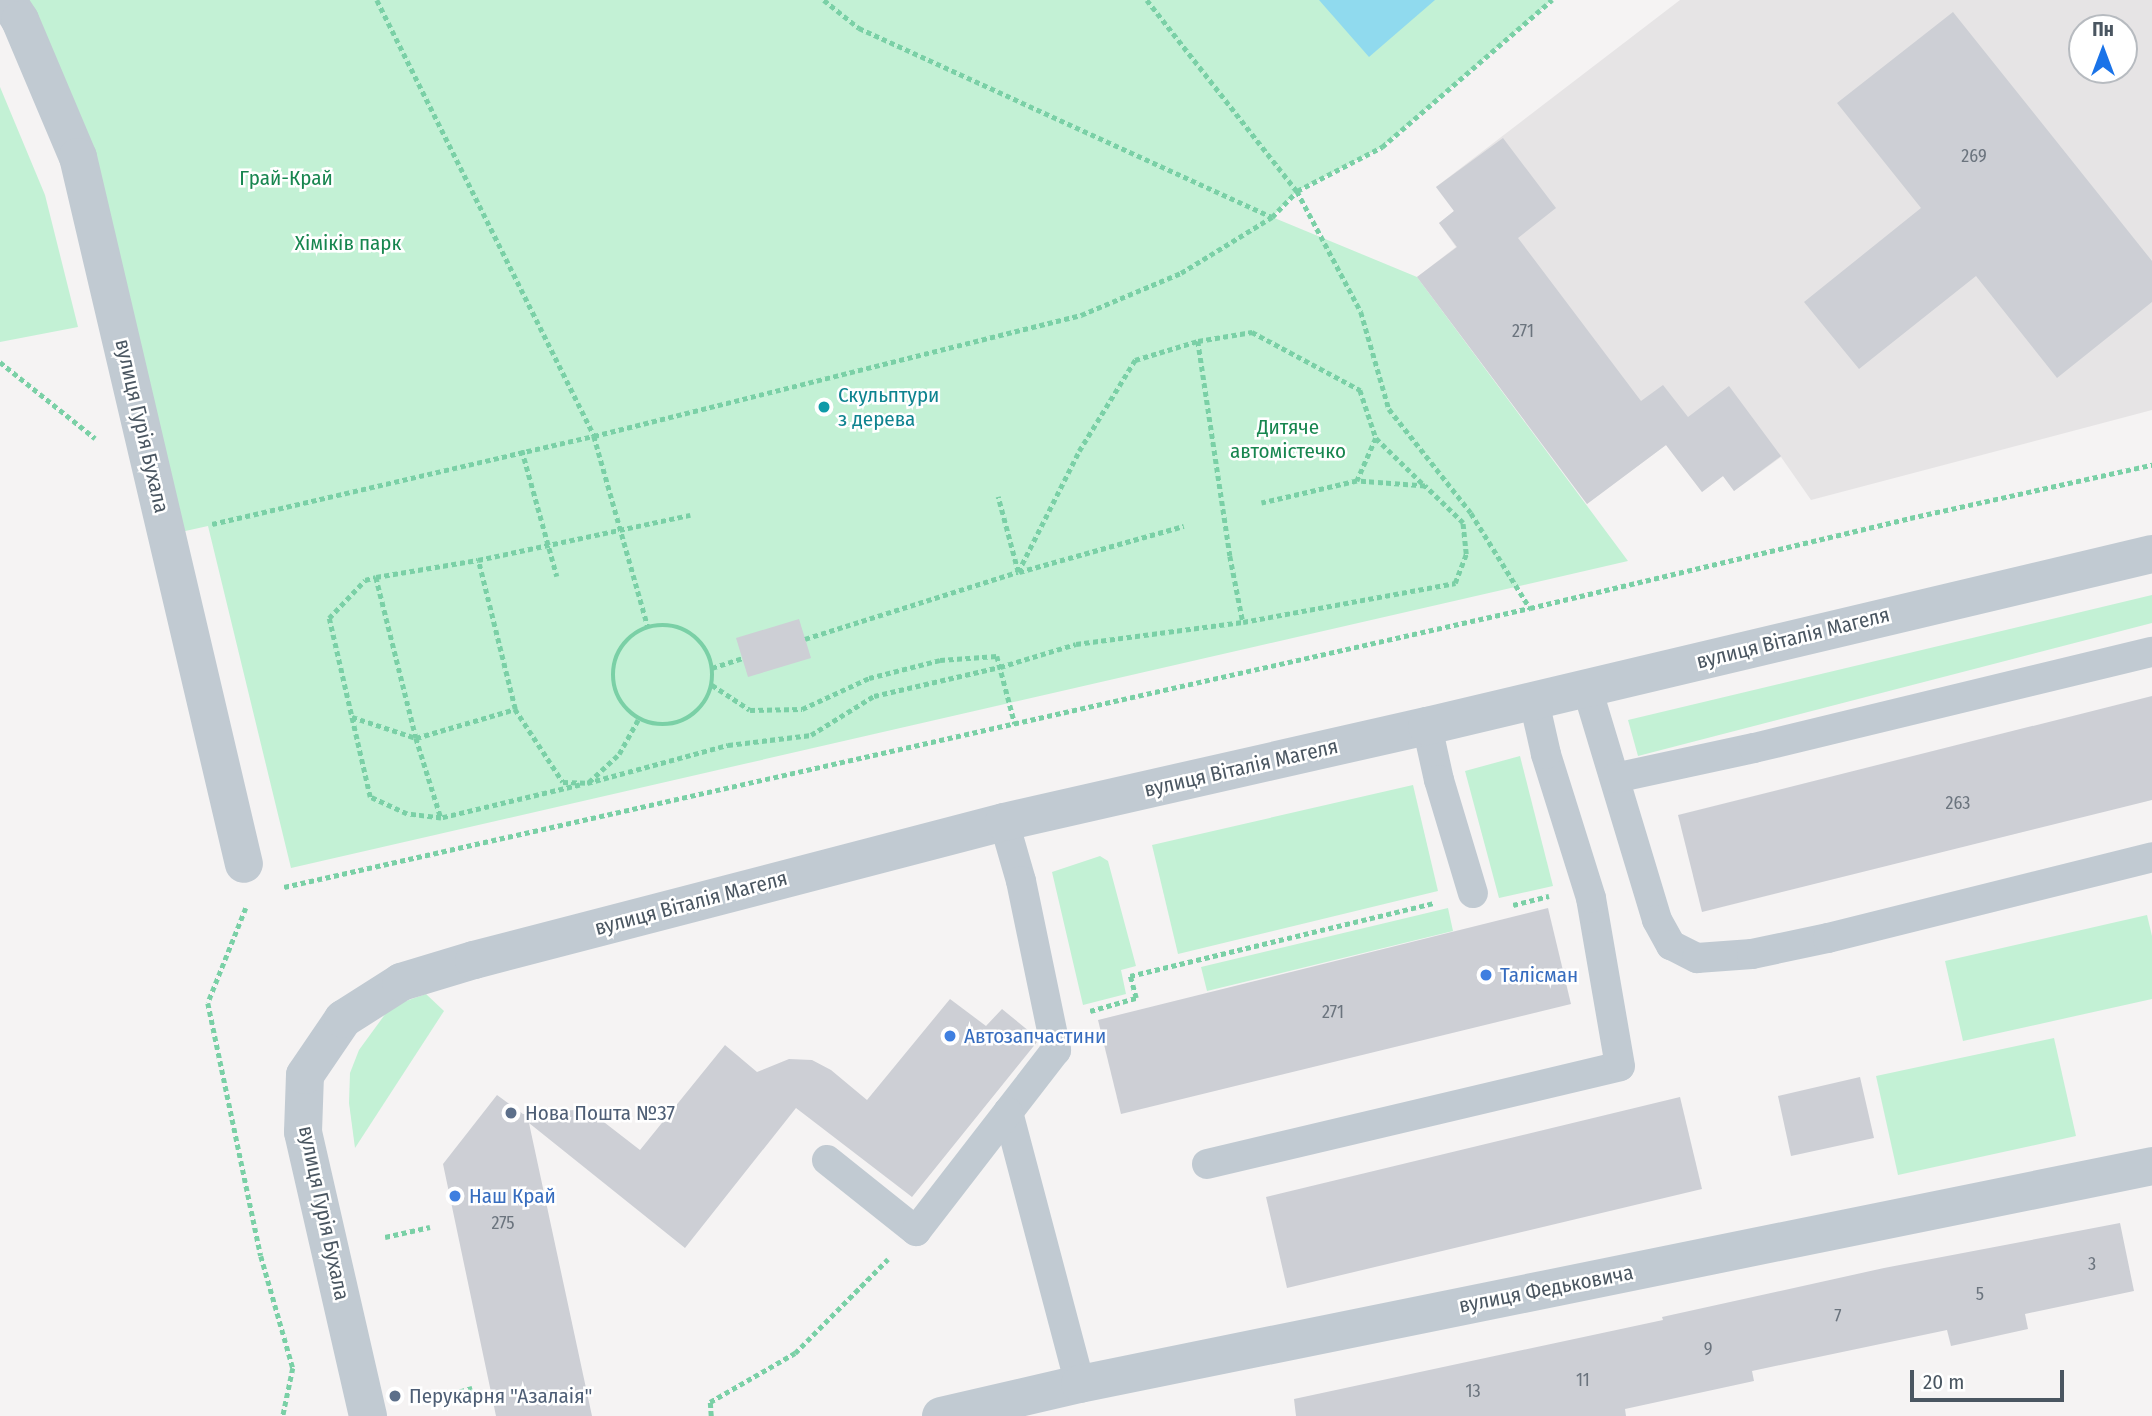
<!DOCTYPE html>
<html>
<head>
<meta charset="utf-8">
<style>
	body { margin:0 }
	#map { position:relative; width:2152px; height:1416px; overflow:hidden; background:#f5f3f3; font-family:"Fira Sans Condensed",sans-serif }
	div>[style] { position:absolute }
	.education>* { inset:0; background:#e6e4e5 }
	.green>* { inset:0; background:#c3f1d5 }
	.water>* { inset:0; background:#90daee }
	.building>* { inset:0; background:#cdcfd5 }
	.path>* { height:4.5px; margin-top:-2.25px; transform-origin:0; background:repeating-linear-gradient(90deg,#7ad0a6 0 5px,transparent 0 8.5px) }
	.path>.ring { margin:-2.25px; padding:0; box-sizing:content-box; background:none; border:4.5px solid #7ad0a6; border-radius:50% }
	.service>* { height:30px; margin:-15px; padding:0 15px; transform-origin:15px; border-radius:15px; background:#c1cad2 }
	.minor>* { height:38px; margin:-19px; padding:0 19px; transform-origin:19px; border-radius:19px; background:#c1cad2 }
	.dots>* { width:19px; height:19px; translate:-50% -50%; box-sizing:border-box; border:4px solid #fff; border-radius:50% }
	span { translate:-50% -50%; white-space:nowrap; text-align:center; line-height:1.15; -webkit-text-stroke:5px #fff; paint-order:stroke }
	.number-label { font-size:18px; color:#6b747e }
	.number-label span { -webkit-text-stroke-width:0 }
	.park-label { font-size:21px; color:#17864f }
	.culture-label { font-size:21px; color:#0d838f }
	.left { translate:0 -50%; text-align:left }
	.street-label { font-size:21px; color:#4a5661 }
	.shop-label { font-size:21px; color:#366cbe }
	.service-label { font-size:21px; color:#4e5e75 }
	.north { position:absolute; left:2068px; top:14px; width:70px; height:70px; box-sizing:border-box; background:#fff; border:2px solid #b7bbc0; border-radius:50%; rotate:0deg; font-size:19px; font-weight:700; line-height:28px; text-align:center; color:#4a5661 }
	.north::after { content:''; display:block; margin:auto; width:24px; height:32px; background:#1a73e8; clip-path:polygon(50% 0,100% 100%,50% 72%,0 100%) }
	.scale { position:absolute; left:1910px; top:1370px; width:154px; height:32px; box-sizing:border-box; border:4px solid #4a5661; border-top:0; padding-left:9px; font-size:21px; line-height:24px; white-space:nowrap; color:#4a5661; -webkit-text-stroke:5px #fff; paint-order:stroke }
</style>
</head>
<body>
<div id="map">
	<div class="education">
		<i style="clip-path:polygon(evenodd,1680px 0,2152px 0,2152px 410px,1811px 500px,1781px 457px,1734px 491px,1723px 476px,1702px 492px,1666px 445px,1587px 504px,1417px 277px,1456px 247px,1439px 223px,1454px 211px,1436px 187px,1680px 0,2082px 28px,2124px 28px,2124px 70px,2082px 70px,2082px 28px)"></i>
	</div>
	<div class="green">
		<i style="clip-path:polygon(7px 0,1552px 0,1382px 147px,1297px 191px,1272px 217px,1417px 277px,1628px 561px,291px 868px,208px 526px,167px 535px,78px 157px)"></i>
		<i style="clip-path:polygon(0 87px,45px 195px,78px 327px,0 342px)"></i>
		<i style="clip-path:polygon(2152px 595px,2152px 623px,1638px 756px,1628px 720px)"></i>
		<i style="clip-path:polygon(1520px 756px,1553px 886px,1499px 898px,1465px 771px)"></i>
		<i style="clip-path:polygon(1413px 785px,1438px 891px,1178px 954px,1152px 845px)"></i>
		<i style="clip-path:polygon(1100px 856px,1108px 861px,1136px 966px,1121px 970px,1126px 994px,1083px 1005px,1052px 872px)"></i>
		<i style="clip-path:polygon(1448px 908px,1453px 931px,1207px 991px,1201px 967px)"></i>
		<i style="clip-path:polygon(2147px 915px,2152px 936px,2152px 999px,1963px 1041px,1945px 961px)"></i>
		<i style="clip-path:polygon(426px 994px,444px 1011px,355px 1148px,349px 1103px,350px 1073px,359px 1050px,386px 1013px,400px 1003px)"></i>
		<i style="clip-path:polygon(2054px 1038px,2076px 1136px,1898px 1175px,1876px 1076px)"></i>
	</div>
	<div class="water">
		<i style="clip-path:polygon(1319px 0,1435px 0,1369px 57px)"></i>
	</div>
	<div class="building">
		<i style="clip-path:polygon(1953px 12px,2152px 261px,2152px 302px,2057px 378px,1976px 276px,1859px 369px,1804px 302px,1921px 208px,1837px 103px)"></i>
		<i style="clip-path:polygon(1503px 138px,1556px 208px,1518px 238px,1641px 401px,1663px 385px,1688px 417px,1729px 386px,1781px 456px,1734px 491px,1723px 476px,1702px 492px,1666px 445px,1587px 504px,1417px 277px,1457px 247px,1439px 223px,1454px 211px,1436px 187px)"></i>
		<i style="clip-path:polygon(799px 619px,811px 658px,748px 677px,736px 638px)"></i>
		<i style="clip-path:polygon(2152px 696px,2152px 800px,1702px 912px,1678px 815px)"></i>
		<i style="clip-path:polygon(1548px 908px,1571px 1004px,1121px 1114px,1098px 1020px)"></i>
		<i style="clip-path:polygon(950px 999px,986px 1026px,1002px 1009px,1035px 1036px,1037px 1042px,912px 1197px,796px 1108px,685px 1248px,529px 1123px,592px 1416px,496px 1416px,443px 1164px,497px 1095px,523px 1114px,587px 1109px,640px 1150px,725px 1045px,757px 1072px,789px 1059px,812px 1060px,831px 1070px,867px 1100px)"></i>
		<i style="clip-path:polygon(1860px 1077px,1874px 1138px,1791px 1156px,1778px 1096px)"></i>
		<i style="clip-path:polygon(1680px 1097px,1702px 1189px,1287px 1288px,1266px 1197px)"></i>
		<i style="clip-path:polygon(2120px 1223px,2134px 1291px,2025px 1314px,2028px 1329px,1951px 1346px,1947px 1330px,1752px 1371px,1754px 1381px,1625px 1409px,1626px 1416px,1296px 1416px,1294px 1399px,1663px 1320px,1662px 1317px,1884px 1268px)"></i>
	</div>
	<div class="path">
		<i style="left:377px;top:0;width:487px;rotate:63.5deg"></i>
		<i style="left:594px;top:436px;width:198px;rotate:74.2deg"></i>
		<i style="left:824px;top:0;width:45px;rotate:38.7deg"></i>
		<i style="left:859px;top:28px;width:453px;rotate:24.6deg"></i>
		<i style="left:1147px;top:0;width:243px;rotate:51.9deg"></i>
		<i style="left:1297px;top:191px;width:137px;rotate:62.1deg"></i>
		<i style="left:1361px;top:312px;width:101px;rotate:73.9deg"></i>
		<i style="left:1389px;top:409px;width:132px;rotate:51.7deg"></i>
		<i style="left:1471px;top:513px;width:112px;rotate:58.2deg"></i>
		<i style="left:1198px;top:341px;width:217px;rotate:81.5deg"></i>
		<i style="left:1230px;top:556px;width:67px;rotate:78.9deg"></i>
		<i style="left:0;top:362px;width:122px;rotate:38.7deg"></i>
		<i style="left:1376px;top:438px;width:69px;rotate:44.4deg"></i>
		<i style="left:522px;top:450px;width:131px;rotate:74.5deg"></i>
		<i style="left:212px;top:524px;width:392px;rotate:-13deg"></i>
		<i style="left:594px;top:436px;width:502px;rotate:-13.95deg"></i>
		<i style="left:1081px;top:315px;width:108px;rotate:-22.8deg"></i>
		<i style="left:1181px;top:273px;width:107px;rotate:-31.6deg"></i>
		<i style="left:1272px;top:217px;width:36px;rotate:-46deg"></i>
		<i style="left:1297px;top:191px;width:96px;rotate:-27.4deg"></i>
		<i style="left:1382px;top:147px;width:225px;rotate:-40.9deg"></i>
		<i style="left:1018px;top:572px;width:136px;rotate:-63.2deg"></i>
		<i style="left:1079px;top:451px;width:107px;rotate:-58.4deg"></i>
		<i style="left:1135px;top:360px;width:66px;rotate:-16.8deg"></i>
		<i style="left:1198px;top:341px;width:55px;rotate:-9.5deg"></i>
		<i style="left:1252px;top:332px;width:123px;rotate:28.2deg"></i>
		<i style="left:1360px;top:390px;width:51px;rotate:71.6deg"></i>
		<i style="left:1376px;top:438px;width:47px;rotate:113.8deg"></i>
		<i style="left:1019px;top:572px;width:171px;rotate:-15.6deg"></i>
		<i style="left:376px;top:577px;width:166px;rotate:76deg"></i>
		<i style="left:416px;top:738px;width:103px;rotate:-16.3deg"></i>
		<i style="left:515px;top:709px;width:154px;rotate:-103.9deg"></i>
		<i class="ring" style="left:613px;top:625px;width:95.5px;height:95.5px"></i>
		<i style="left:805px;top:639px;width:223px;rotate:-17.5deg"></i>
		<i style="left:1018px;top:572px;width:78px;rotate:-104.9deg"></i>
		<i style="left:712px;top:668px;width:32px;rotate:-18deg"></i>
		<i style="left:712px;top:685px;width:45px;rotate:33.3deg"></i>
		<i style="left:750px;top:710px;width:52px;rotate:-1.1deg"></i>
		<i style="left:802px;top:709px;width:74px;rotate:-24.8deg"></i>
		<i style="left:869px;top:678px;width:73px;rotate:-14.2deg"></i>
		<i style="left:940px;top:660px;width:57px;rotate:-4deg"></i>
		<i style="left:997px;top:656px;width:70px;rotate:75.2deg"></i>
		<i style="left:515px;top:709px;width:87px;rotate:56.7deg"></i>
		<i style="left:563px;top:782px;width:24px;rotate:2deg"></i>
		<i style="left:587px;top:783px;width:146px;rotate:-15.1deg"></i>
		<i style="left:728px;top:745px;width:84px;rotate:-6.9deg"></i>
		<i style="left:811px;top:735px;width:74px;rotate:-31.8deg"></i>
		<i style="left:874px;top:696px;width:129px;rotate:-13deg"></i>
		<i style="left:1000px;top:667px;width:79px;rotate:-16.8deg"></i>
		<i style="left:1076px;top:644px;width:168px;rotate:-7.5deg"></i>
		<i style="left:1243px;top:622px;width:216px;rotate:-10.4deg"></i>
		<i style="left:1455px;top:583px;width:31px;rotate:-69deg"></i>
		<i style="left:1466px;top:554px;width:31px;rotate:-96deg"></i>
		<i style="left:1463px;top:523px;width:53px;rotate:-135.8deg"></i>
		<i style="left:1425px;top:486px;width:68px;rotate:-175.8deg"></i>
		<i style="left:1357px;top:481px;width:98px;rotate:167deg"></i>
		<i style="left:352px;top:717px;width:67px;rotate:18.2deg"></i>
		<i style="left:416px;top:738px;width:84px;rotate:72.6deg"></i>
		<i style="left:589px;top:782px;width:41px;rotate:-43deg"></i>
		<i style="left:619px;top:754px;width:39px;rotate:-61deg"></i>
		<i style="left:580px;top:785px;width:143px;rotate:166.6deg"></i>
		<i style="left:441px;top:818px;width:34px;rotate:-173deg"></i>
		<i style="left:407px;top:814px;width:41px;rotate:-155.3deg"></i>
		<i style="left:370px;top:797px;width:184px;rotate:-102.9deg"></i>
		<i style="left:329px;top:618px;width:52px;rotate:-46.5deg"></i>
		<i style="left:365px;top:580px;width:11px;rotate:-15deg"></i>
		<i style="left:376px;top:577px;width:103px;rotate:-9.5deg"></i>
		<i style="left:478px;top:560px;width:217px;rotate:-12deg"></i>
		<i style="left:284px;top:887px;width:1277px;rotate:-12.62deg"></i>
		<i style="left:1530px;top:608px;width:391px;rotate:-13.3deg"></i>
		<i style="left:1910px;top:518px;width:248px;rotate:-12.4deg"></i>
		<i style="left:1513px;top:905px;width:37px;rotate:-14deg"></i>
		<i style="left:246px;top:908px;width:102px;rotate:111.8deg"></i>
		<i style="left:208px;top:1003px;width:258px;rotate:78.2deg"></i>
		<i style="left:261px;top:1256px;width:116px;rotate:74.1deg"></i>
		<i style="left:293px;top:1368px;width:49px;rotate:101.8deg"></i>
		<i style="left:1090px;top:1011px;width:48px;rotate:-15.8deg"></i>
		<i style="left:1136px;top:998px;width:23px;rotate:-105deg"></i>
		<i style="left:1130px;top:976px;width:313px;rotate:-13.5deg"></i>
		<i style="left:385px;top:1237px;width:46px;rotate:-12.5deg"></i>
		<i style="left:427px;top:1401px;width:47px;rotate:-16.1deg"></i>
		<i style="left:711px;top:1416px;width:14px;rotate:-94deg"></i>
		<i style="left:710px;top:1402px;width:98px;rotate:-30deg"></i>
		<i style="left:795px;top:1353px;width:132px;rotate:-45.3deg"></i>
	</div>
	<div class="service">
		<i style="left:1587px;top:688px;width:242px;rotate:73.2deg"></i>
		<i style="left:1657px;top:920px;width:29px;rotate:61deg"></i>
		<i style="left:1671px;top:945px;width:29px;rotate:27deg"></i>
		<i style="left:1697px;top:958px;width:55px;rotate:-4.2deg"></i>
		<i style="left:1752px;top:954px;width:78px;rotate:-11.9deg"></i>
		<i style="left:1828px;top:938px;width:334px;rotate:-14deg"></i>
		<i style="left:1427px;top:726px;width:55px;rotate:77.5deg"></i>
		<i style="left:1439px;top:780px;width:118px;rotate:73.3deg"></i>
		<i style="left:1615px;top:778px;width:142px;rotate:-12.2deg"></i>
		<i style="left:1754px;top:748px;width:409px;rotate:-13.6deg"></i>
		<i style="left:1004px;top:822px;width:61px;rotate:73.9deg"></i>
		<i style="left:1021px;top:881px;width:173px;rotate:78.3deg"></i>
		<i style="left:1056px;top:1050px;width:78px;rotate:127.7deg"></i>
		<i style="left:1008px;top:1112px;width:281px;rotate:75.2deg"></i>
		<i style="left:827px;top:1160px;width:114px;rotate:38.6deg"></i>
		<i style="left:916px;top:1231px;width:150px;rotate:-52.3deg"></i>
		<i style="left:1207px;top:1164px;width:424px;rotate:-13.3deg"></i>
		<i style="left:1620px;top:1066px;width:170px;rotate:-99.8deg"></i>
		<i style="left:1591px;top:898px;width:151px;rotate:-107.4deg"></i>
		<i style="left:1546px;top:754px;width:54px;rotate:-102.8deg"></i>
	</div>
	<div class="minor">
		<i style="left:7px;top:0;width:24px;rotate:57deg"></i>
		<i style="left:20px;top:20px;width:149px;rotate:67.1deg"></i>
		<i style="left:78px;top:157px;width:726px;rotate:76.79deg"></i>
		<i style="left:368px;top:1416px;width:291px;rotate:-102.9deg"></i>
		<i style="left:303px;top:1132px;width:57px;rotate:-88deg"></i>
		<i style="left:305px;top:1075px;width:68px;rotate:-55.8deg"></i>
		<i style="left:343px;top:1019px;width:69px;rotate:-32.5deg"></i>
		<i style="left:401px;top:982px;width:76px;rotate:-16.8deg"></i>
		<i style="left:474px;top:960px;width:548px;rotate:-14.59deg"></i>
		<i style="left:1004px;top:822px;width:434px;rotate:-12.8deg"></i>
		<i style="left:1427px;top:726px;width:745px;rotate:-13.35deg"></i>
		<i style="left:941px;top:1416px;width:143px;rotate:-13deg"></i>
		<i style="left:1080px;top:1384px;width:1094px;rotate:-11.49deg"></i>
	</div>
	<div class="dots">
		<i style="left:824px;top:407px;background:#0f9aa8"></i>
		<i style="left:1486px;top:975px;background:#3f7fe0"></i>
		<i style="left:950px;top:1036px;background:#3f7fe0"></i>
		<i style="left:511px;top:1113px;background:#5c6f8a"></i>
		<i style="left:455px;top:1196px;background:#3f7fe0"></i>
		<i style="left:395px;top:1396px;background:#5c6f8a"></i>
	</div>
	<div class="number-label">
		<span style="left:1974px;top:156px">269</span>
		<span style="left:1523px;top:331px">271</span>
		<span style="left:1958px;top:803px">263</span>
		<span style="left:1333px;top:1012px">271</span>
		<span style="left:503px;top:1223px">275</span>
		<span style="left:2092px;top:1264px">3</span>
		<span style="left:1980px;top:1294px">5</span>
		<span style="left:1838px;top:1316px">7</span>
		<span style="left:1708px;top:1349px">9</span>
		<span style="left:1583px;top:1380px">11</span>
		<span style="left:1473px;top:1391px">13</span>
	</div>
	<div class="park-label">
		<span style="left:286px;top:178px">Грай-Край</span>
		<span style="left:348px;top:243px">Хіміків парк</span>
		<span style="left:1288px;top:439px">Дитяче<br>автомістечко</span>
	</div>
	<div class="culture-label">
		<span class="left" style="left:838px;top:407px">Скульптури<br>з дерева</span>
	</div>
	<div class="street-label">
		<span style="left:142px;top:426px;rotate:77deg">вулиця Гурія Бухала</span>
		<span style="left:1793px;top:638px;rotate:-14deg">вулиця Віталія Магеля</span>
		<span style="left:1241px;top:768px;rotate:-13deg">вулиця Віталія Магеля</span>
		<span style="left:691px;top:903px;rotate:-15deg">вулиця Віталія Магеля</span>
		<span style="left:324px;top:1213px;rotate:78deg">вулиця Гурія Бухала</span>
		<span style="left:1546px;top:1289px;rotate:-11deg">вулиця Федьковича</span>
	</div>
	<div class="shop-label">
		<span class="left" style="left:1500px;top:975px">Талісман</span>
		<span class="left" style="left:964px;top:1036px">Автозапчастини</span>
		<span class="left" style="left:469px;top:1196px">Наш Край</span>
	</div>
	<div class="service-label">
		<span class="left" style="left:525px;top:1113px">Нова Пошта №37</span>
		<span class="left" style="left:409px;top:1396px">Перукарня "Азалаія"</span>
	</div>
	<div class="north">Пн</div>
	<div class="scale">20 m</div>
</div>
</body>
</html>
